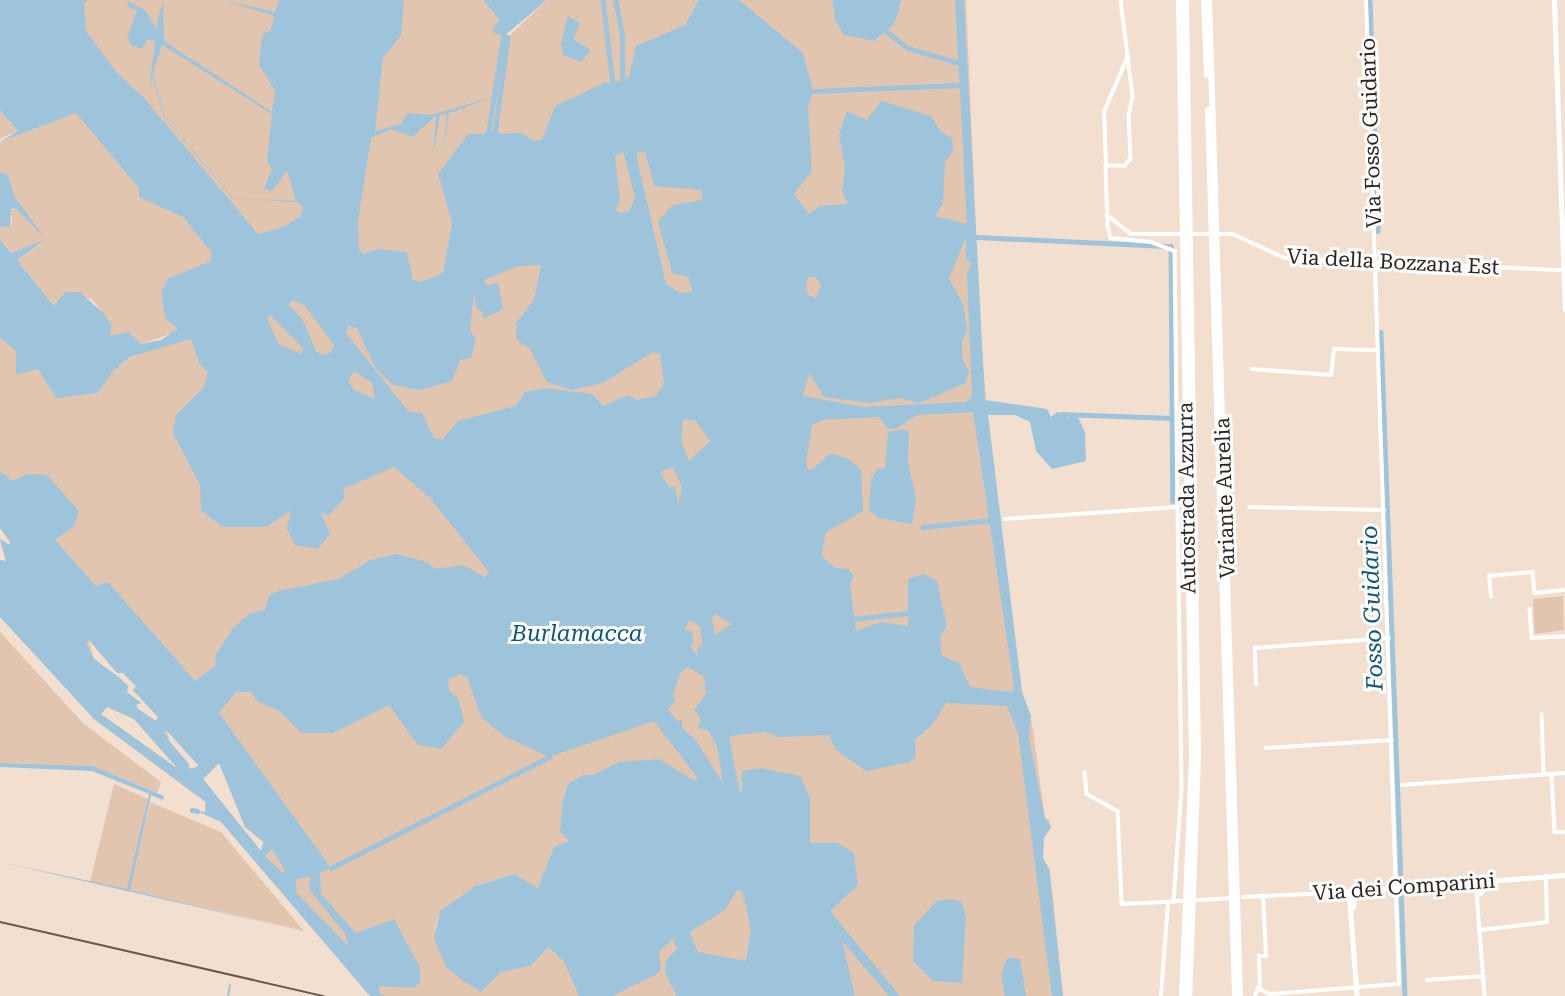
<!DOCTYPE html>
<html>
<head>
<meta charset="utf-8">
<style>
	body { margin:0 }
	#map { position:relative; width:1565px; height:996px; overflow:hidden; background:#f3dfd0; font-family:"Roboto Serif",serif }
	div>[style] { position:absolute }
	.green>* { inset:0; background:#e2c5af }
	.water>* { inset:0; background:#9dc4db }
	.stream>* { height:2px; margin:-1px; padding:0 1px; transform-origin:1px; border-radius:1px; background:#9dc4db }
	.canal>* { height:4.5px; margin:-2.25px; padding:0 2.25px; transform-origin:2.25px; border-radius:2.25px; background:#9dc4db }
	.minor>* { height:3.5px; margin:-1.75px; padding:0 1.75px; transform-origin:1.75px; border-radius:1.75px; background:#fff }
	.tertiary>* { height:4.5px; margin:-2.25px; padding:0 2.25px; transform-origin:2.25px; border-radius:2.25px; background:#fff }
	.secondary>* { height:5px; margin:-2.5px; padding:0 2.5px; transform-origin:2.5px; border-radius:2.5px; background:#fff }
	.trunk>* { height:6px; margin:-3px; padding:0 3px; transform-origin:3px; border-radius:3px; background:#fff }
	.motorway>* { height:7px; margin:-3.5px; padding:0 3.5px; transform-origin:3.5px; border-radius:3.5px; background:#fff }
	.rail>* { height:2px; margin:-1px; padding:0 1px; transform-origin:1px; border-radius:1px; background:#655a52 }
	span { translate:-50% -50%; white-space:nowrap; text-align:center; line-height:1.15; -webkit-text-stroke:6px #fff; paint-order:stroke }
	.street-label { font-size:21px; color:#2c241f }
	.water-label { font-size:23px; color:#115675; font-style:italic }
</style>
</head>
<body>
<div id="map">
	<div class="green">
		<i style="clip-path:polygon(evenodd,0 0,483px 0,499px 19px,495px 29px,508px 37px,547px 0,832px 0,835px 20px,901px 6px,902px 0,966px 0,980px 328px,991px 456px,1022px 700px,1032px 723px,1045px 819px,1049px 819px,1051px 828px,1044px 837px,1043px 859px,1050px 870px,1063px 996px,370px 996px,223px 823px,205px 814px,205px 802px,94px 719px,0 616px,0 560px,6px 561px,0 539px,9px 545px,10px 541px,0 528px,0 338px,16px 351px,16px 375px,38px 369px,56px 398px,98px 393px,114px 370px,131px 357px,190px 338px,173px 333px,141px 344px,110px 336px,112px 326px,92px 299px,65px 292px,55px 307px,17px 260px,44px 242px,11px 253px,0 240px,0 226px,12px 224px,11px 208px,26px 214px,45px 238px,15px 197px,8px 175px,0 172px,0 142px,45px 125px,8px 120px,18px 131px,0 139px,0 0,89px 640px,117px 673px,123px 673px,136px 686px,133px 690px,158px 717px,156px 721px,138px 709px,136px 705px,141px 703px,127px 692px,128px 686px,120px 678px,94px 659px,89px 640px,0 0,107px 707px,134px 719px,178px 769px,101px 714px,107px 707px,0 0,167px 731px,198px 765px,192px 770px,170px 742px,167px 731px,0 0,219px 763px,245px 827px,263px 842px,261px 851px,203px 779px,219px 763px,0 0,514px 874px,532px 887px,556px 955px,548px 946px,531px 966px,500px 972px,435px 929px,440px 911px,475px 886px,514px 874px)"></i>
		<i style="clip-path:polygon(1563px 596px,1564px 630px,1535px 634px,1533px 599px)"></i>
		<i style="clip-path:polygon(0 632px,84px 724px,161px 782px,157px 793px,93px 766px,0 763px)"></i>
		<i style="clip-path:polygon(114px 784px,148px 799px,128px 890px,90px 882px)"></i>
		<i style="clip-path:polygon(150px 802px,221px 832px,304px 931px,129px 890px)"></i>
	</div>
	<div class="water">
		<i style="clip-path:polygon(evenodd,0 0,89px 0,84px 3px,86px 31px,117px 73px,144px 98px,258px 234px,281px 228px,300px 217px,303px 208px,298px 202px,232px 198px,164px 117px,153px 76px,149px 91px,155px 41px,148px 39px,143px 48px,132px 46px,127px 38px,137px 10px,129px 8px,127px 0,146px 11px,156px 29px,163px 0,164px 41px,272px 112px,275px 90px,259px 65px,262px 35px,271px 30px,274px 16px,223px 0,275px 12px,279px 0,404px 0,401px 35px,383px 58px,375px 131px,401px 124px,408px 113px,431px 115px,496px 96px,449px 113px,443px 155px,447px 114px,440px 115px,433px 156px,436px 116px,412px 137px,391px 129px,371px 138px,358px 221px,359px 249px,363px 254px,378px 249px,407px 252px,413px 280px,421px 282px,443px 273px,452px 223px,438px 174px,468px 134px,521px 133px,535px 141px,542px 140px,555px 106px,604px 83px,628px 81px,636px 46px,685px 25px,699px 0,739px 0,803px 53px,813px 91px,808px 107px,812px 171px,794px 194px,809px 214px,820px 206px,848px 204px,842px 191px,845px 169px,839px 135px,847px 111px,867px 120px,881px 101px,931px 116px,941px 132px,952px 138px,953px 151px,945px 162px,943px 203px,935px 216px,967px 224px,955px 0,964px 0,985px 400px,1047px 409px,1051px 417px,1057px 412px,1067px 418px,1077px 415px,1085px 432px,1086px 461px,1052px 469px,1036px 451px,1030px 422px,1015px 415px,988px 415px,1022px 692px,1031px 716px,1029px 739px,1045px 818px,1051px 827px,1044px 838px,1043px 858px,1049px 869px,1063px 996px,1052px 996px,1018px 733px,1007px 706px,946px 703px,932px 725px,915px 740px,916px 756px,910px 762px,866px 771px,835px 749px,829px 735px,777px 737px,766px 732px,729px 736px,740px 793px,743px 786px,739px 772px,742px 779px,742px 771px,761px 768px,800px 776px,810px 798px,810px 843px,838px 843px,854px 853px,858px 885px,830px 911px,900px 996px,889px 996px,842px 941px,855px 996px,677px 996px,665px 973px,666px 960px,677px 949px,673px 939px,659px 952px,661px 969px,655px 975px,612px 996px,579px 996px,564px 961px,548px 947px,531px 966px,501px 972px,481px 992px,462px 980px,447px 968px,434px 939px,440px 911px,475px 886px,514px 874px,538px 888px,554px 847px,569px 841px,560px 832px,562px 803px,568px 784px,583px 775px,593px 775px,619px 762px,659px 759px,695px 781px,697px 777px,654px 721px,549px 757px,504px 736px,481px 717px,467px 677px,460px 674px,448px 680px,449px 691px,458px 698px,464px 722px,441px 749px,418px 745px,389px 705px,333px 733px,302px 733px,278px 710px,258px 702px,251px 692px,236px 692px,219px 713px,331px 868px,320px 873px,321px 894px,356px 933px,394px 919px,420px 968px,420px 983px,414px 988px,379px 986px,380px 994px,386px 996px,370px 996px,221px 822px,197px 811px,205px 812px,206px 802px,94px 719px,0 617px,0 560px,6px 561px,0 539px,9px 545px,10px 542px,0 528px,0 471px,12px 481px,28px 474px,47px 475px,79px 511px,74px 526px,55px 540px,96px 586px,108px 582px,195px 681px,216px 665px,215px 656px,233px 628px,249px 614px,265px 610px,269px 596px,278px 591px,338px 579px,371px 560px,396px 554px,427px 562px,436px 569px,463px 565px,485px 577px,489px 572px,430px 498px,394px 467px,343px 489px,345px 498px,329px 515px,321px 513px,330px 534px,318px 549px,295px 545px,287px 529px,291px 510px,266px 527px,222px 527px,201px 510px,200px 485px,173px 433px,176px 415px,204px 387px,208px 372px,199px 363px,191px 339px,130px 357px,114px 370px,98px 393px,56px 398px,38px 369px,16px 375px,16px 351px,0 338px,0 240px,11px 253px,45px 240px,17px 260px,54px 306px,65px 292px,80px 292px,104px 314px,112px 326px,110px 336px,128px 332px,141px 344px,161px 340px,178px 329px,165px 318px,161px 292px,169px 278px,211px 261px,212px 253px,183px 217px,139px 197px,139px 188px,76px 113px,0 142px,18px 131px,0 110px,0 0,162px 45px,272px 114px,267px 160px,272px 169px,264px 189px,272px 191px,287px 171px,296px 201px,233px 198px,165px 117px,153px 73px,162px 45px,0 0,623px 151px,635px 198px,629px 211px,621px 213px,615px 210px,620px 201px,615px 156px,623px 151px,0 0,645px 151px,654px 186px,701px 190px,703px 200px,673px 205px,658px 221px,672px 273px,688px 277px,692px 292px,680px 293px,666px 284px,636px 154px,645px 151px,0 0,966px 237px,966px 259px,971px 263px,967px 274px,972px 396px,966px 402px,863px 407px,803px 396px,809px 373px,824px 397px,871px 403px,899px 398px,919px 403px,966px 383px,969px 371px,962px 358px,962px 341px,967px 329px,963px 304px,949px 279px,966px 237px,0 0,541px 265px,534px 300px,516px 323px,516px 339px,530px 349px,547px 382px,572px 390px,603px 383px,653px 352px,660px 354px,664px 384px,656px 396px,636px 400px,629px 395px,603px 406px,592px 394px,545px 388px,525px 392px,516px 406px,458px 421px,442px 440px,434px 438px,422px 413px,408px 411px,346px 333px,348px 326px,357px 328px,376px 369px,393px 385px,420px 390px,452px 381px,460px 360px,471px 358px,476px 339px,470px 330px,474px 294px,476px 308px,482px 311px,483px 319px,503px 309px,498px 283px,487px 285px,484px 280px,519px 266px,541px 265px,0 0,815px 277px,821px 285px,816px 298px,808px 295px,806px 288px,808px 277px,815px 277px,0 0,294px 300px,306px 307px,334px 345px,332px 351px,325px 355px,316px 352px,303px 320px,288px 304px,294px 300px,0 0,270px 315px,304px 349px,301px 354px,279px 344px,267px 319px,270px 315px,0 0,354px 371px,372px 383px,375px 399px,354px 390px,348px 381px,354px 371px,0 0,973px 412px,1013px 680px,1014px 690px,1010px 692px,970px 687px,959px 663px,942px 656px,940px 637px,947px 626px,937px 581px,924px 574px,908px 579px,908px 626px,881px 622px,856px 631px,850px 584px,854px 576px,848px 569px,835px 568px,822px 556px,825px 533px,863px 511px,861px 470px,849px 459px,831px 453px,813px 469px,808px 470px,806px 462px,812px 425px,823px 420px,879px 417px,888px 429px,897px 428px,917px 415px,973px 412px,0 0,683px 419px,696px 421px,710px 441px,689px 461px,681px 441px,683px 419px,0 0,673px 467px,682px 487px,678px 504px,675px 486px,669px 487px,660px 472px,673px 467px,0 0,715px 614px,732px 624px,715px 635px,712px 618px,715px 614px,0 0,689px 620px,700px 627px,703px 649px,699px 643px,697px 656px,690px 645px,694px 644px,692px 631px,685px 630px,689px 620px,0 0,89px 640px,117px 673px,123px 673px,136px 686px,133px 690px,158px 717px,156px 721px,138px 709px,136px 705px,141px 703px,127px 692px,128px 686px,120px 678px,94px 659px,86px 643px,89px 640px,0 0,688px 667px,704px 677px,706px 694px,694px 710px,701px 719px,697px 728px,708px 730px,717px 746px,723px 783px,695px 739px,682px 728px,682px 720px,677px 721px,668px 710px,675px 701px,673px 695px,680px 673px,688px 667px,0 0,107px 707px,134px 719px,178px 769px,101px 714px,107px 707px,0 0,167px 731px,198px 765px,197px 767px,188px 769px,189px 764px,170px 742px,164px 732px,167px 731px,0 0,219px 763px,245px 827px,264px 842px,261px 851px,203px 779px,219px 763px,0 0,272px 849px,285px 870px,283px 873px,265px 856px,272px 849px,0 0,310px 876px,309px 889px,346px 935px,348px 946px,296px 892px,296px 880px,310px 876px,0 0,737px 890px,742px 891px,751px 929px,746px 961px,698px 952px,690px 932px,725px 910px,737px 890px)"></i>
		<i style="clip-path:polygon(483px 0,547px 0,503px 37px,492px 32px,499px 19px)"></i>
		<i style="clip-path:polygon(832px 0,902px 0,894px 24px,874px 41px,844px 35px,835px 20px)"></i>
		<i style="clip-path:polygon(568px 16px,580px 23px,573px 39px,591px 50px,581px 62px,563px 55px,561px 43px)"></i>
		<i style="clip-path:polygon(0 172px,8px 175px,15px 197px,46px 239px,16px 209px,11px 208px,10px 227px,0 226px)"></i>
		<i style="clip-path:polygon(904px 429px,909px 432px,908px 461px,916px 499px,912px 524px,879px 518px,869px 510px,871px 479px,878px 468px,885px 469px,888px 432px)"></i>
		<i style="clip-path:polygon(0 763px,93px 766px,164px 796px,163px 800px,151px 795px,130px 890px,293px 929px,0 862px,127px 889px,149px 794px,92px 771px,0 767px)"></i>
		<i style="clip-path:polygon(950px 899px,962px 902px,966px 917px,962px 983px,933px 981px,913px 961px,914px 925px,937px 901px)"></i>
		<i style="clip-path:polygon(1007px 958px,1020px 959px,1026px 996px,1005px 996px,1001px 976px)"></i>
	</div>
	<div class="stream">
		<i style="left:228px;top:996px;width:11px;rotate:-80deg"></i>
	</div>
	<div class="canal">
		<i style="left:603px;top:0;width:85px;rotate:83.2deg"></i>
		<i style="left:613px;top:84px;width:15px;rotate:-11deg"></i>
		<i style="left:628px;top:81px;width:7px;rotate:-153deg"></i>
		<i style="left:622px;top:78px;width:43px;rotate:-90deg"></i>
		<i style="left:622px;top:35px;width:36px;rotate:-101deg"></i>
		<i style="left:1370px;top:0;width:231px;rotate:88deg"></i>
		<i style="left:886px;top:31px;width:28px;rotate:38deg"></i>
		<i style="left:908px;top:48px;width:54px;rotate:16.1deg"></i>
		<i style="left:503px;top:37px;width:5px"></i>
		<i style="left:508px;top:37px;width:98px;rotate:97.6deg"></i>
		<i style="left:495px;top:134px;width:7px;rotate:180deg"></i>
		<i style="left:488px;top:134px;width:98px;rotate:-81.2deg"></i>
		<i style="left:813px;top:91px;width:147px;rotate:-2.3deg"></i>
		<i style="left:977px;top:237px;width:194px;rotate:2.7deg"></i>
		<i style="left:1171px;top:246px;width:255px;rotate:89.6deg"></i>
		<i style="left:1381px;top:332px;width:552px;rotate:87.92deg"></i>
		<i style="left:1061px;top:414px;width:111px;rotate:2.1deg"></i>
		<i style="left:922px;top:527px;width:69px;rotate:-5.8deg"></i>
		<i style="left:853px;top:619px;width:55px;rotate:-6.2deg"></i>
		<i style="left:192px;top:810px;width:5px;rotate:11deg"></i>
		<i style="left:331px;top:868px;width:245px;rotate:-27deg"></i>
		<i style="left:1401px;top:889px;width:107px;rotate:87.9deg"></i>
	</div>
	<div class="minor">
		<i style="left:1121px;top:0;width:97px;rotate:82.9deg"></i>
		<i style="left:1133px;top:96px;width:20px;rotate:101deg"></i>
		<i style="left:1129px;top:116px;width:43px;rotate:87.3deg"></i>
		<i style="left:1131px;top:159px;width:9px;rotate:131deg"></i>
		<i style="left:1125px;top:166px;width:19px;rotate:180deg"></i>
		<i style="left:1106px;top:166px;width:61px;rotate:88.1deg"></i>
		<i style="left:1108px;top:227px;width:11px;rotate:75deg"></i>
		<i style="left:1111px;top:238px;width:40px;rotate:5.7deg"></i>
		<i style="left:1151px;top:242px;width:26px;rotate:21deg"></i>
		<i style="left:1175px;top:251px;width:256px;rotate:89.3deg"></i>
		<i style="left:1106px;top:166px;width:54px;rotate:-92.1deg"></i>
		<i style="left:1104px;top:112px;width:61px;rotate:-66.8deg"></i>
		<i style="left:1107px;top:215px;width:31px;rotate:38deg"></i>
		<i style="left:1131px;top:234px;width:102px"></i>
		<i style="left:1233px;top:234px;width:57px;rotate:24.8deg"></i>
		<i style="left:1285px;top:258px;width:278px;rotate:2.5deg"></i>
		<i style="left:1252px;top:369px;width:79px;rotate:4.3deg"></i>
		<i style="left:1331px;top:375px;width:26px;rotate:-83deg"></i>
		<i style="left:1334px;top:349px;width:44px;rotate:1.3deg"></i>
		<i style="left:1249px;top:507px;width:135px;rotate:1.3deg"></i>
		<i style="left:1005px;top:519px;width:173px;rotate:-4deg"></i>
		<i style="left:1178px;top:507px;width:281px;rotate:89.2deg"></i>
		<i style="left:1182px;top:788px;width:114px;rotate:94deg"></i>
		<i style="left:1491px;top:597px;width:21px;rotate:-95deg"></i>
		<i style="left:1489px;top:576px;width:44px;rotate:-5.2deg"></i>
		<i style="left:1533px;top:572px;width:21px;rotate:85deg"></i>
		<i style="left:1535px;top:593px;width:30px;rotate:-6deg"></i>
		<i style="left:1530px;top:609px;width:29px;rotate:86deg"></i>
		<i style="left:1532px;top:638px;width:33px;rotate:-3deg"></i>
		<i style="left:1256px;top:685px;width:37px;rotate:-92deg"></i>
		<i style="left:1255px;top:648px;width:134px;rotate:-4.3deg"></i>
		<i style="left:1542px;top:714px;width:61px;rotate:88.1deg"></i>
		<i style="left:1266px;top:748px;width:126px;rotate:-3.6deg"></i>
		<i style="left:1085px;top:772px;width:22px;rotate:85deg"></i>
		<i style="left:1087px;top:794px;width:35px;rotate:29deg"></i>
		<i style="left:1118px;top:811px;width:93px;rotate:87.5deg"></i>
		<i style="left:1122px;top:904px;width:61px;rotate:-2.8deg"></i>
		<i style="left:1552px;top:775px;width:57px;rotate:87deg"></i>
		<i style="left:1555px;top:832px;width:10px"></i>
		<i style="left:1402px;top:785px;width:163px;rotate:-4.2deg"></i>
		<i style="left:1476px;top:881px;width:115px;rotate:85.5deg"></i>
		<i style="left:1480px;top:895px;width:16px;rotate:-52deg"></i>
		<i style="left:1243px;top:897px;width:88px;rotate:-2.6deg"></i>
		<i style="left:1197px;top:900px;width:34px;rotate:-3deg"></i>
		<i style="left:1481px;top:930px;width:66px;rotate:-6.9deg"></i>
		<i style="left:1547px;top:922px;width:45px;rotate:-91.3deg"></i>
		<i style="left:1427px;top:980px;width:57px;rotate:-4deg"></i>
		<i style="left:1260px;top:988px;width:32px;rotate:-92deg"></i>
		<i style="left:1259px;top:956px;width:7px"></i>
		<i style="left:1266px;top:956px;width:60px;rotate:-92.9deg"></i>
		<i style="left:1270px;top:994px;width:129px;rotate:-4.4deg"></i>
		<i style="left:1399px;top:984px;width:985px;rotate:-91.92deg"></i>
		<i style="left:1161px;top:996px;width:94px;rotate:-85.7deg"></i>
		<i style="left:1255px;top:996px;width:9px;rotate:-69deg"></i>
		<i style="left:1258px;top:988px;width:13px;rotate:27deg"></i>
	</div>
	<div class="tertiary">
		<i style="left:1349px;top:891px;width:105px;rotate:85.6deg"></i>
		<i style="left:1331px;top:893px;width:235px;rotate:-4.4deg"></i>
		<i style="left:1353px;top:908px;width:17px;rotate:-87deg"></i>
	</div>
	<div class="secondary">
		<i style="left:1554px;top:0;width:309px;rotate:88deg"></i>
	</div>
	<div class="trunk">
		<i style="left:1204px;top:0;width:75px;rotate:87.7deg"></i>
		<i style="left:1209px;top:0;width:996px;rotate:88.22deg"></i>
		<i style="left:1208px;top:110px;width:886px;rotate:88.25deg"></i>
	</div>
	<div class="motorway">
		<i style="left:1179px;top:0;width:757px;rotate:89.02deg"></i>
		<i style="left:1192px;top:757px;width:239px;rotate:92.4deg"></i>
		<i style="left:1185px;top:0;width:756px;rotate:89.09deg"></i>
		<i style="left:1197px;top:756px;width:240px;rotate:92.1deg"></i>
	</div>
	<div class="rail">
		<i style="left:0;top:922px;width:332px;rotate:12.9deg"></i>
	</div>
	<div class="street-label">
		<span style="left:1371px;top:133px;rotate:-92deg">Via Fosso Guidario</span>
		<span style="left:1393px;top:262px;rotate:3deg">Via della Bozzana Est</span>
		<span style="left:1187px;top:498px;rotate:-91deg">Autostrada Azzurra</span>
		<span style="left:1225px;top:498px;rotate:-92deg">Variante Aurelia</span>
		<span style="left:1404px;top:887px;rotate:-4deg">Via dei Comparini</span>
	</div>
	<div class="water-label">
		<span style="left:1373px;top:608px;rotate:-92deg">Fosso Guidario</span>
		<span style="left:577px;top:634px">Burlamacca</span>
	</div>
</div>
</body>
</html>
